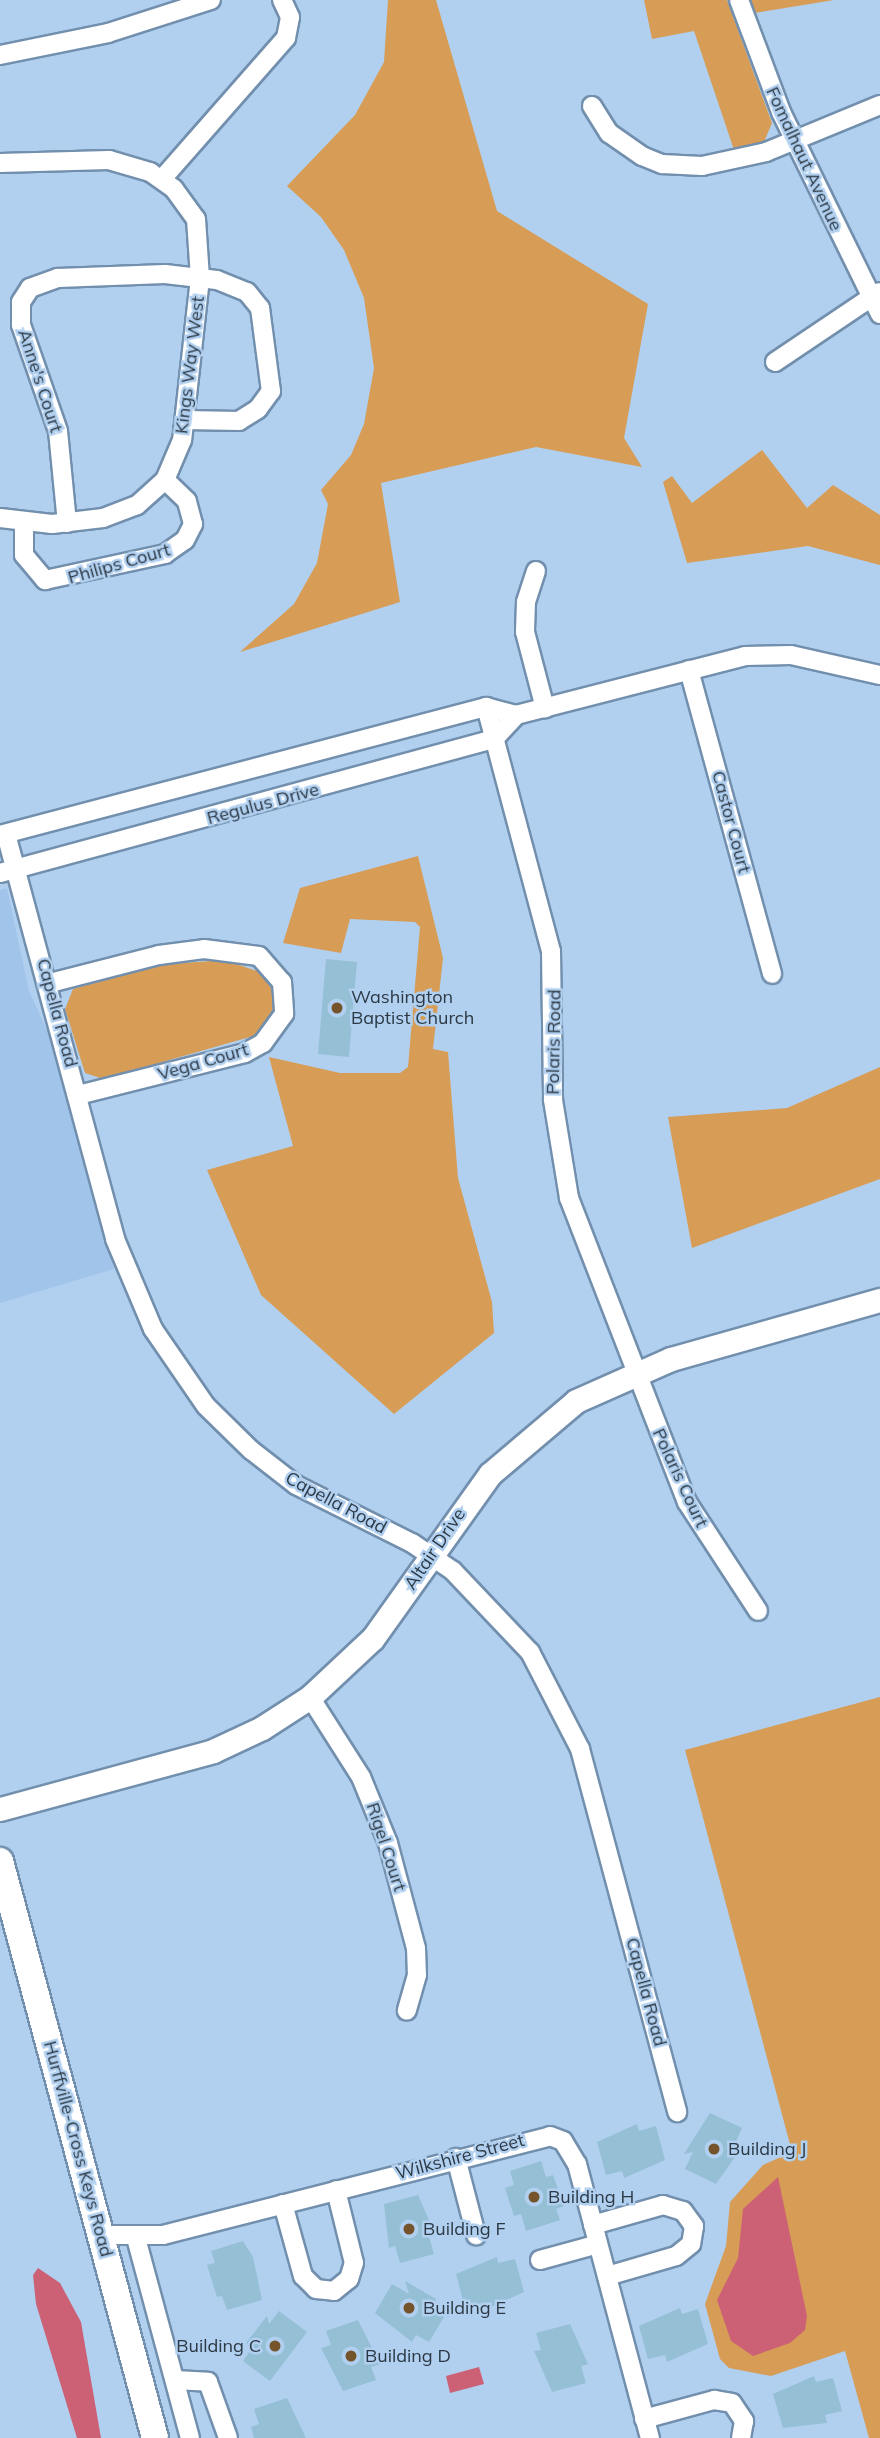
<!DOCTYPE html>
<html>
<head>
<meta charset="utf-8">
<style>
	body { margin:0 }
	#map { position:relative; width:880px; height:2438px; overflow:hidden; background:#b1d0f0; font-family:Mulish,sans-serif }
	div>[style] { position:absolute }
	.built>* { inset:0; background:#a1c5ea }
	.green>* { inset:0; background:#d79c55 }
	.water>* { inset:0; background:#cc6176 }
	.building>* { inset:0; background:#94bfd5 }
	.roads { filter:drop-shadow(2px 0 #728fad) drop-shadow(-2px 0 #728fad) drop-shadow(0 2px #728fad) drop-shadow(0 -2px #728fad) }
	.minor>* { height:18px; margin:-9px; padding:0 9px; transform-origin:9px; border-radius:9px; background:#fff }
	.tertiary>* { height:23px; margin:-11.5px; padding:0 11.5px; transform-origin:11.5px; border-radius:11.5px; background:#fff }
	.secondary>* { height:26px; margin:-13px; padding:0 13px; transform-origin:13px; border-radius:13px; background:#fff }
	.dots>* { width:19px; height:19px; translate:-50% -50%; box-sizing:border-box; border:4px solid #b1d0f0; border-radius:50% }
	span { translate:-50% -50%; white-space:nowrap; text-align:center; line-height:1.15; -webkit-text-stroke:5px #b1d0f0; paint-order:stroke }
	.street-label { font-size:18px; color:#2c3844 }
	.poi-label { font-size:18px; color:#2c3844 }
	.left { translate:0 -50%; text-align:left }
	.right { translate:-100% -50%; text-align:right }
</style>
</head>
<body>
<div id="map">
	<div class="built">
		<i style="clip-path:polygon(7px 888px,29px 991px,51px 1039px,114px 1269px,0 1303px,0 890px)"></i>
	</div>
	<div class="green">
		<i style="clip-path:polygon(388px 0,436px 0,497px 211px,648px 304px,624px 438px,642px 467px,536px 447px,381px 483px,400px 602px,240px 652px,294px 604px,317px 563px,328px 504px,321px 490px,351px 455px,364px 424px,374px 368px,364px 298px,344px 250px,321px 217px,287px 186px,355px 115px,384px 62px)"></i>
		<i style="clip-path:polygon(644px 0,727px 0,772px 123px,764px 142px,735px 153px,694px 31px,652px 39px)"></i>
		<i style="clip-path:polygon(751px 0,834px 0,754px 13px)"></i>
		<i style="clip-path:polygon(762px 450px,807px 508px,833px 485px,880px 515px,880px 565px,808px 546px,687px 563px,663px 482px,672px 476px,692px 503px)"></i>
		<i style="clip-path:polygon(418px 856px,443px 958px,433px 1049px,448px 1052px,458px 1178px,492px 1302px,494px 1333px,394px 1414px,261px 1295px,207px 1170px,293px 1146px,269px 1057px,340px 1073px,400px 1073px,408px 1067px,420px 927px,415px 922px,350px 919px,341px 953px,283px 943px,300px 888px)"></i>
		<i style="clip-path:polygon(225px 960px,260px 972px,274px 992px,272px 1019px,260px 1034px,103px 1079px,85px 1073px,65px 1009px,73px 989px,157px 965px)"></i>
		<i style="clip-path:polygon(880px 1067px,880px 1179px,692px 1248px,668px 1117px,787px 1108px)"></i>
		<i style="clip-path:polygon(880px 1697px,880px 2438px,869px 2438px,845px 2351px,771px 2376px,729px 2368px,720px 2359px,705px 2304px,726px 2246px,730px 2202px,763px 2165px,792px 2152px,685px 1750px)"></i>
	</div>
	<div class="water">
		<i style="clip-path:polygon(778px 2177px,807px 2316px,805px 2330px,790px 2343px,753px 2356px,731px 2341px,717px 2300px,738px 2258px,743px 2209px)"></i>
		<i style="clip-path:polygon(38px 2268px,60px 2283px,81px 2322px,101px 2438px,77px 2438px,36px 2304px,33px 2275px)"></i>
		<i style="clip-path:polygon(479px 2367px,484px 2384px,450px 2393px,446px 2376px)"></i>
	</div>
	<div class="building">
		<i style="clip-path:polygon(326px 959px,357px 962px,349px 1057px,318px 1054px)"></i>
		<i style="clip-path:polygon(710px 2113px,742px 2128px,735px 2144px,742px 2147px,716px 2184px,685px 2169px,693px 2152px,684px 2154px)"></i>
		<i style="clip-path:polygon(637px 2124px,639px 2131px,656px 2126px,665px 2160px,624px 2178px,622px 2171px,606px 2175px,597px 2142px)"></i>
		<i style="clip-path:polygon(541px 2161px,546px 2177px,553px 2175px,564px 2206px,556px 2209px,560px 2220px,526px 2231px,521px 2214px,514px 2216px,505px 2188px,514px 2185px,510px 2171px)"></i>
		<i style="clip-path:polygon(418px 2195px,436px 2236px,429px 2237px,434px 2254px,400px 2263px,395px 2246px,389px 2248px,384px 2204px)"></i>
		<i style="clip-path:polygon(243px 2241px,253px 2257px,262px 2300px,227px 2310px,222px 2296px,217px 2297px,207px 2265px,215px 2263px,211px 2251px)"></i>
		<i style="clip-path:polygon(497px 2257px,498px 2263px,515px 2259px,524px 2292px,484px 2310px,482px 2303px,465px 2308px,456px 2274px)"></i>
		<i style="clip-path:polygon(405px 2281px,436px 2299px,433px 2305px,447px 2312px,429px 2342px,416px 2335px,412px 2342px,375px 2313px,392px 2284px,409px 2294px)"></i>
		<i style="clip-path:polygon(680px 2308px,682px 2314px,698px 2309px,708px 2344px,667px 2362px,665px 2355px,648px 2359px,639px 2326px)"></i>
		<i style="clip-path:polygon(279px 2311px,307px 2332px,270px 2381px,243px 2361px,252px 2348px,246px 2343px,267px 2316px,269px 2324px)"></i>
		<i style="clip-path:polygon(358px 2320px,380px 2364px,371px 2367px,376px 2380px,343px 2391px,321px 2348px,331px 2345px,326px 2331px)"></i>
		<i style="clip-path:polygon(570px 2324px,588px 2364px,581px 2366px,586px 2383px,552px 2392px,534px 2351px,541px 2350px,536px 2333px)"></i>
		<i style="clip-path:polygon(814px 2376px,816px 2382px,833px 2378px,842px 2411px,825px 2415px,827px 2423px,783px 2428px,773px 2394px)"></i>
		<i style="clip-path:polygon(287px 2398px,306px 2438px,254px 2438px,251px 2427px,259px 2424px,254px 2409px)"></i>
	</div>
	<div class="roads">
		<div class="minor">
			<i style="left:739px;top:0;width:120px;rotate:69.4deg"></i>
			<i style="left:781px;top:112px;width:225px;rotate:63.9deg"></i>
			<i style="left:0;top:55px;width:110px;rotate:-11.5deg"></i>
			<i style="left:108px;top:33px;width:108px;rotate:-17.8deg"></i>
			<i style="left:592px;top:106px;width:32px;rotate:58deg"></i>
			<i style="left:609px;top:133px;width:40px;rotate:34.9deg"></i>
			<i style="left:642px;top:156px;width:22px;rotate:22deg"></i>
			<i style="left:662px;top:164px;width:40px;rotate:2.9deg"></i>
			<i style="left:702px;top:166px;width:66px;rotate:-12.3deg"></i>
			<i style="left:766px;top:152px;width:123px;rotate:-22.4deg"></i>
			<i style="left:0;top:163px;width:109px;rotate:-1.6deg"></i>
			<i style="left:109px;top:160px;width:43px;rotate:16.3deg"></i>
			<i style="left:150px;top:172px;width:29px;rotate:35deg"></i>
			<i style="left:174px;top:189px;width:37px;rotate:54deg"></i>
			<i style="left:196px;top:219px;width:59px;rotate:86.1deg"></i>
			<i style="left:200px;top:278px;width:163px;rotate:96.3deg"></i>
			<i style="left:182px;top:440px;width:43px;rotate:113deg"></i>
			<i style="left:165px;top:480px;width:38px;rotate:138deg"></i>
			<i style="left:137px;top:505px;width:36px;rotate:159deg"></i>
			<i style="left:103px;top:518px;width:51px;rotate:173.3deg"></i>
			<i style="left:52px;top:524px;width:52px;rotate:-173.4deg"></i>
			<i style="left:162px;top:179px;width:188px;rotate:-48.7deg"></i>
			<i style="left:286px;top:38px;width:21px;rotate:-79deg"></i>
			<i style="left:290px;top:17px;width:19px;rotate:-115deg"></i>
			<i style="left:775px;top:362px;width:125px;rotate:-33.9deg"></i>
			<i style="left:24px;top:522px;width:33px;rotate:90deg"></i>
			<i style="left:24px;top:555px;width:33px;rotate:50deg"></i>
			<i style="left:45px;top:580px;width:123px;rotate:-12.2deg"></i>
			<i style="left:165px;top:554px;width:24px;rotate:-35deg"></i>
			<i style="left:185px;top:540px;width:18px;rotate:-63deg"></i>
			<i style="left:193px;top:524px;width:24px;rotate:-105deg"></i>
			<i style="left:187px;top:501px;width:30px;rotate:-136deg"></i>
			<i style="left:67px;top:523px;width:92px;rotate:-95.6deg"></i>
			<i style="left:58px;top:431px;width:112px;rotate:-109.2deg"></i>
			<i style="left:21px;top:325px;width:23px;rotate:-90deg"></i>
			<i style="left:21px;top:302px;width:17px;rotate:-57deg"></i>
			<i style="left:30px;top:288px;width:30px;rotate:-20deg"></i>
			<i style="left:58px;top:278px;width:107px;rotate:-2.1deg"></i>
			<i style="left:165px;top:274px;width:52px;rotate:6.6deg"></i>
			<i style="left:217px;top:280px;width:32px;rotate:22deg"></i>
			<i style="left:247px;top:292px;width:21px;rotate:51deg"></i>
			<i style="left:260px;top:308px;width:84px;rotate:82.5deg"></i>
			<i style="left:271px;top:391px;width:22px;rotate:126deg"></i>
			<i style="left:258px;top:409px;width:22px;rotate:148deg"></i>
			<i style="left:239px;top:421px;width:54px;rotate:-178.9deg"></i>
			<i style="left:536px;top:571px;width:33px;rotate:108deg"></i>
			<i style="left:526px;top:602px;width:30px;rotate:92deg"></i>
			<i style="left:525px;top:632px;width:79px;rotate:75.3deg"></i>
			<i style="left:689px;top:670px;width:315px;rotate:74.7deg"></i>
			<i style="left:486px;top:707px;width:253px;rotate:75.1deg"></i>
			<i style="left:551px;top:951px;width:149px;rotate:89.2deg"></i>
			<i style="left:553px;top:1100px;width:99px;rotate:80.7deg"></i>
			<i style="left:569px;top:1198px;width:326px;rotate:68.8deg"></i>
			<i style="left:687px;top:1502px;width:130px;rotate:56.9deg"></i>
			<i style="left:6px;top:834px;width:419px;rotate:74.9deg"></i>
			<i style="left:115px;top:1239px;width:98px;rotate:67.1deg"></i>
			<i style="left:153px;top:1329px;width:93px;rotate:55.5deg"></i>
			<i style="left:206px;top:1406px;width:63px;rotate:44.4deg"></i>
			<i style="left:251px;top:1450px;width:57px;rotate:37.9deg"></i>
			<i style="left:296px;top:1485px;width:130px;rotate:26.6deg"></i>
			<i style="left:412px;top:1543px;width:50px;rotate:34.3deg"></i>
			<i style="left:453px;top:1571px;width:112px;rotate:46.5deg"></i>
			<i style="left:530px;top:1652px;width:109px;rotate:62.7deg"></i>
			<i style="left:580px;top:1749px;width:376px;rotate:75deg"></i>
			<i style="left:0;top:835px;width:503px;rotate:-14.76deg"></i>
			<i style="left:486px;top:707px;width:31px;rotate:15deg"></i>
			<i style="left:516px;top:715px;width:236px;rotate:-14.4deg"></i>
			<i style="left:745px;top:656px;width:46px;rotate:-1.2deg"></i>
			<i style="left:791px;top:655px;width:91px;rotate:12.7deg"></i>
			<i style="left:0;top:873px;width:512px;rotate:-15.18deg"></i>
			<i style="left:494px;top:739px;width:33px;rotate:-47deg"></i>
			<i style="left:50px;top:983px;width:113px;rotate:-14.4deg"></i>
			<i style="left:159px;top:955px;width:45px;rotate:-7.6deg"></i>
			<i style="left:204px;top:949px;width:55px;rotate:7.3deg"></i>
			<i style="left:259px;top:956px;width:35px;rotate:49deg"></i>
			<i style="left:282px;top:982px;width:32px;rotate:86deg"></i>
			<i style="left:284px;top:1014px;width:36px;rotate:126deg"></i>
			<i style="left:263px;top:1043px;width:21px;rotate:151deg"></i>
			<i style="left:245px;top:1053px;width:172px;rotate:165.9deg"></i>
			<i style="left:310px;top:1697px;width:95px;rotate:57.5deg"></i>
			<i style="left:361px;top:1777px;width:71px;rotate:67.8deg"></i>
			<i style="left:388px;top:1843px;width:109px;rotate:75.1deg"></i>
			<i style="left:416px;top:1948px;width:27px;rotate:88deg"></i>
			<i style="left:417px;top:1975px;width:37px;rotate:106deg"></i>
			<i style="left:456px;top:2158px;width:80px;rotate:75.4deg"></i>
			<i style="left:283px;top:2204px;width:75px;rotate:74.5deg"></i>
			<i style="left:303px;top:2276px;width:18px;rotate:45deg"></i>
			<i style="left:316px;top:2289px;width:18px;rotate:6deg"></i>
			<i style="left:334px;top:2291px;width:19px;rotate:-39deg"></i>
			<i style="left:349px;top:2279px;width:17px;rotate:-73deg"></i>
			<i style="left:354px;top:2263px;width:75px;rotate:-103.9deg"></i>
			<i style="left:593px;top:2225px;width:73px;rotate:-15.9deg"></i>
			<i style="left:663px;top:2205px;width:21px;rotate:17deg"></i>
			<i style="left:683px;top:2211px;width:19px;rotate:54deg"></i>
			<i style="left:694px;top:2226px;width:18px;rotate:99deg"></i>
			<i style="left:691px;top:2244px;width:19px;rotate:141deg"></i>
			<i style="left:676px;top:2256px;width:72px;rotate:163.8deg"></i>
			<i style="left:100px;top:2235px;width:63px"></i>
			<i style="left:163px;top:2235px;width:399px;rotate:-14.3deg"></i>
			<i style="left:550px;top:2136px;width:14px;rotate:21deg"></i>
			<i style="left:563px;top:2141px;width:27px;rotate:59deg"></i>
			<i style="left:577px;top:2164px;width:284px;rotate:75.1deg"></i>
			<i style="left:136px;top:2238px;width:207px;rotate:74.9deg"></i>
			<i style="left:540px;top:2260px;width:60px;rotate:-15.4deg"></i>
			<i style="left:175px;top:2380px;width:33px;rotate:3deg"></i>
			<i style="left:208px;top:2382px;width:59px;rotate:70.3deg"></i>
			<i style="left:644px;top:2419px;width:73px;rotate:-15.2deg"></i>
			<i style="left:714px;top:2400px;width:18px;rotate:9deg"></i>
			<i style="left:732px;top:2403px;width:22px;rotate:56deg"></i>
			<i style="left:744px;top:2421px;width:17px;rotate:100deg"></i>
		</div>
		<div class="tertiary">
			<i style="left:0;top:1809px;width:221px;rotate:-15.2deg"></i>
			<i style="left:213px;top:1751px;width:54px;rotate:-25.1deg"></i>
			<i style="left:262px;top:1728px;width:57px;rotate:-32.9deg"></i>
			<i style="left:310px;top:1697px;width:86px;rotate:-43.1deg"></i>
			<i style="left:373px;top:1638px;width:201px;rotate:-54.5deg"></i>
			<i style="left:490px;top:1474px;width:113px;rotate:-40.3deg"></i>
			<i style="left:576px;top:1401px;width:104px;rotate:-23.9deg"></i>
			<i style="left:671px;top:1359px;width:217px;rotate:-15.8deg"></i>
		</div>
		<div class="secondary">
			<i style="left:0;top:1861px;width:597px;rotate:74.96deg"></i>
		</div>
	</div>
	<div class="dots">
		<i style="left:337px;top:1008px;background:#75532b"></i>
		<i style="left:714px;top:2149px;background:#75532b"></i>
		<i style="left:534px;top:2197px;background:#75532b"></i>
		<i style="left:409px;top:2229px;background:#75532b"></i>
		<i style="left:409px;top:2308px;background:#75532b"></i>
		<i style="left:275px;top:2346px;background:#75532b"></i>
		<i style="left:351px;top:2356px;background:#75532b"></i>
	</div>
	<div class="street-label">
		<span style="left:804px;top:159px;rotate:65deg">Fomalhaut Avenue</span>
		<span style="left:190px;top:365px;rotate:-83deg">Kings Way West</span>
		<span style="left:40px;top:381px;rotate:72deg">Anne's Court</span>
		<span style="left:119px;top:564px;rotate:-16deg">Philips Court</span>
		<span style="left:263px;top:804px;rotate:-15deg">Regulus Drive</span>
		<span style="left:731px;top:822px;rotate:75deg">Castor Court</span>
		<span style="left:57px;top:1013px;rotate:75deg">Capella Road</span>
		<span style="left:554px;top:1042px;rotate:-89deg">Polaris Road</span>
		<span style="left:203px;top:1062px;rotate:-16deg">Vega Court</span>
		<span style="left:680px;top:1478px;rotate:65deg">Polaris Court</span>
		<span style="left:336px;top:1503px;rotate:28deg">Capella Road</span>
		<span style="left:435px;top:1549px;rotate:-56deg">Altair Drive</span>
		<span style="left:386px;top:1847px;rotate:72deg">Rigel Court</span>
		<span style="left:646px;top:1992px;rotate:75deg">Capella Road</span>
		<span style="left:78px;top:2149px;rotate:75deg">Hurffville-Cross Keys Road</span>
		<span style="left:460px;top:2157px;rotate:-15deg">Wilkshire Street</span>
	</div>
	<div class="poi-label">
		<span class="left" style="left:351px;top:1008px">Washington<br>Baptist Church</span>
		<span class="left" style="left:728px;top:2149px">Building J</span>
		<span class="left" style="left:548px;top:2197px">Building H</span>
		<span class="left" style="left:423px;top:2229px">Building F</span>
		<span class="left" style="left:423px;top:2308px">Building E</span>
		<span class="right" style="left:261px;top:2346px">Building C</span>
		<span class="left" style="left:365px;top:2356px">Building D</span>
	</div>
</div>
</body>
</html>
